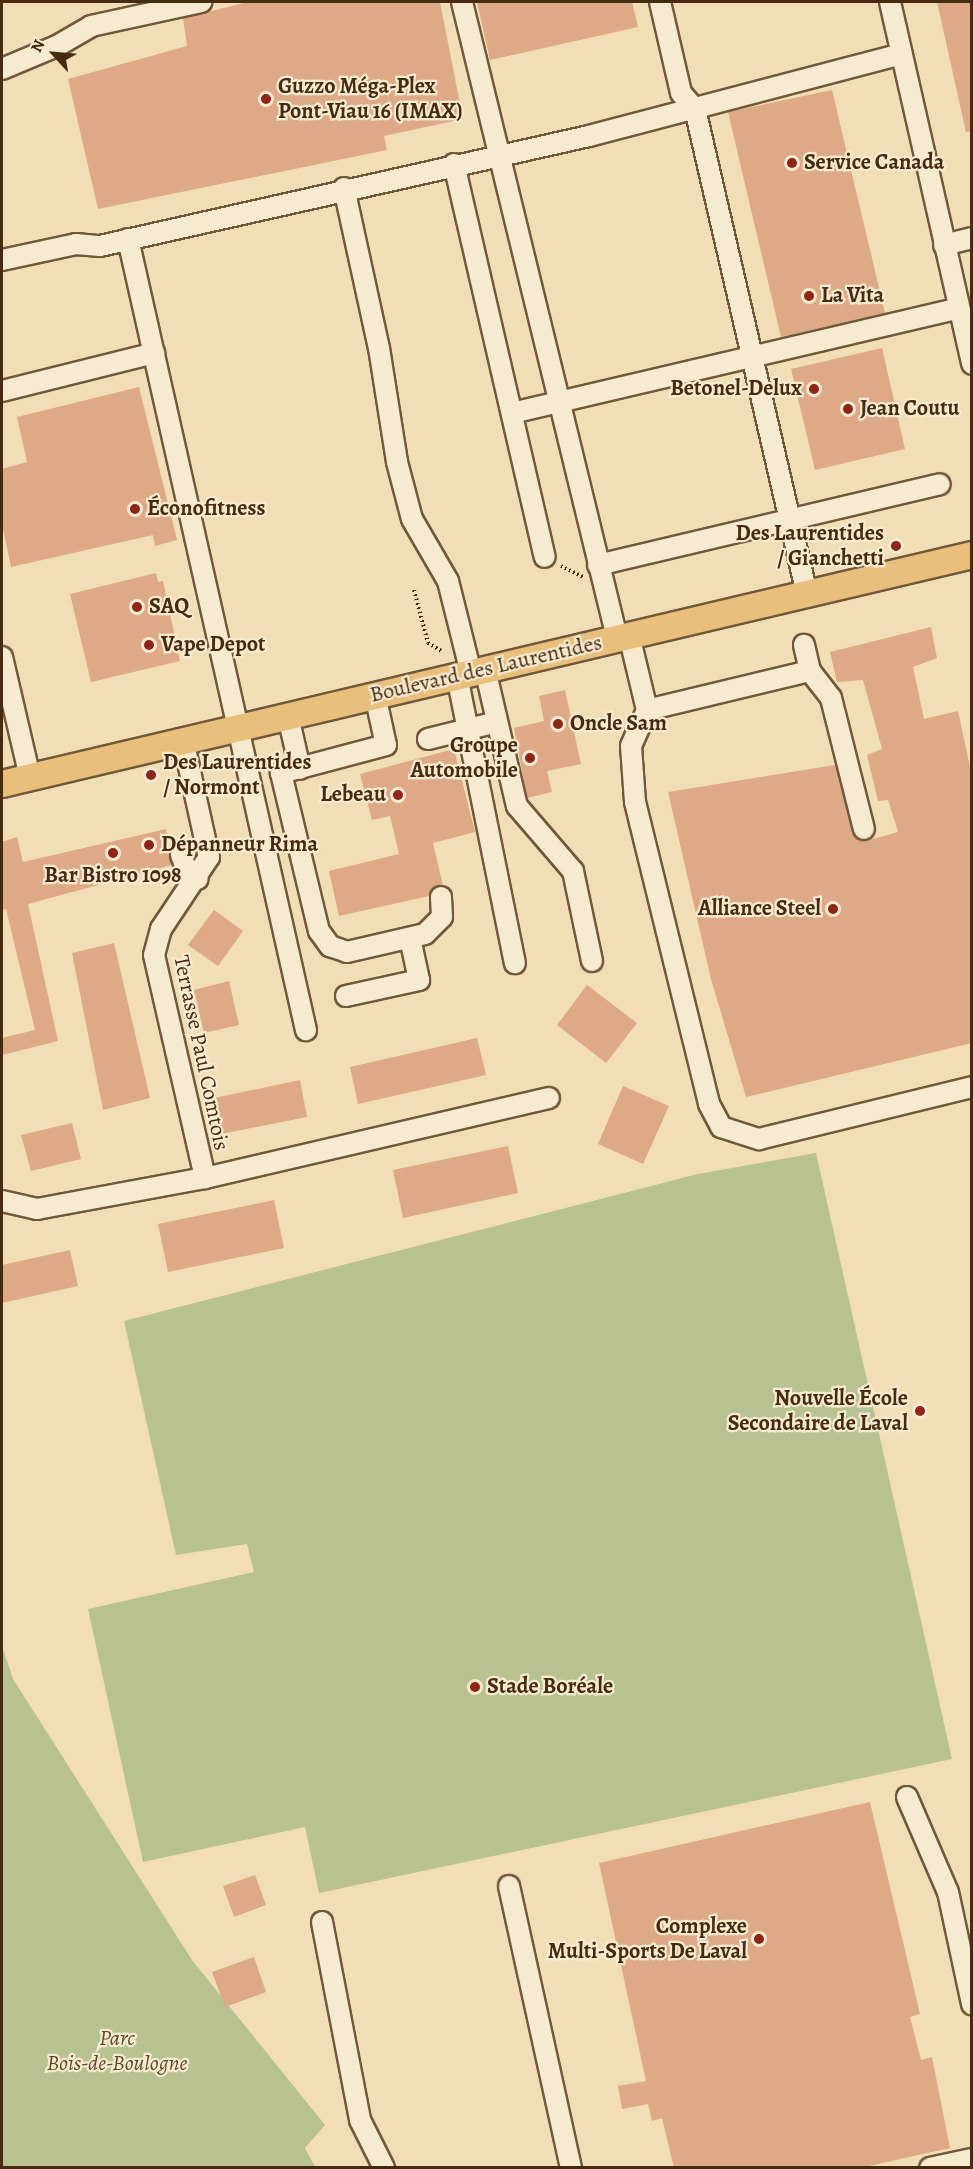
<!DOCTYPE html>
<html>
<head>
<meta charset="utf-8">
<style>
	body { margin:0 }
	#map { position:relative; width:973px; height:2169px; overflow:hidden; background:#f1deb6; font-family:Alegreya,serif }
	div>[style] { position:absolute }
	.green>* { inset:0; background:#b8c290 }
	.building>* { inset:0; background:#dea987 }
	.path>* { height:4px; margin-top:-2px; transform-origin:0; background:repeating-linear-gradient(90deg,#462b10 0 1.5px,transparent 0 4.5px) }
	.roads { filter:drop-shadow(2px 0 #71583a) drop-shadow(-2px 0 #71583a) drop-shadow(0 2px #71583a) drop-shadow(0 -2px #71583a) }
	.minor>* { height:20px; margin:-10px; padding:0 10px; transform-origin:10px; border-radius:10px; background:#f6ead0 }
	.major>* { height:26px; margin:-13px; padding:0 13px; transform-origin:13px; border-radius:13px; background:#e8bf7b }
	.dots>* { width:16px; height:16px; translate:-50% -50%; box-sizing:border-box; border:3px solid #f6ead0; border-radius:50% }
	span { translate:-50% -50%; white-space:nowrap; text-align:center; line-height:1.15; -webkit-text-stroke:4.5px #f6ead0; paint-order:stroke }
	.poi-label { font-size:22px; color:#462b10; font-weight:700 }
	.left { translate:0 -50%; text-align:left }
	.right { translate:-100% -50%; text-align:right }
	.street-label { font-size:22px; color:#462b10 }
	.park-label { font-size:22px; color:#5d492a; font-style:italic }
	.frame { position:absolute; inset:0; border:3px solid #462b10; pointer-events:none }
	.north { position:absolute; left:24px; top:24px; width:60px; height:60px; -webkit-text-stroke:4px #f6ead0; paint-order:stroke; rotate:296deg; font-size:16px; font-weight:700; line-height:24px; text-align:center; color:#462b10 }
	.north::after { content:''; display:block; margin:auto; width:21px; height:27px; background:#462b10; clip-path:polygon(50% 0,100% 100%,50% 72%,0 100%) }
</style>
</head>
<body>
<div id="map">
	<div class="green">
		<i style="clip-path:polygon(816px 1153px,952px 1759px,319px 1893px,305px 1827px,143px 1862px,88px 1609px,254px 1572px,247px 1544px,176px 1555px,124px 1321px,698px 1174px)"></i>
		<i style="clip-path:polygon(2px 1646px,13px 1679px,192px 1960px,325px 2125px,305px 2148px,315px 2167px,2px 2167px)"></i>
	</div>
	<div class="building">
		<i style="clip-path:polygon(248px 2px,440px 2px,463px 119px,384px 136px,387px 150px,98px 209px,68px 79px,187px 46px,183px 18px)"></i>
		<i style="clip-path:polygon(477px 2px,632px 2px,638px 27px,490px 60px)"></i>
		<i style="clip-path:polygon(937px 2px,972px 2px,972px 131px,966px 132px)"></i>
		<i style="clip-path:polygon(832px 90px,885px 313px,781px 337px,728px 112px)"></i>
		<i style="clip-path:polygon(882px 348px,905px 449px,815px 470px,791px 369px)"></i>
		<i style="clip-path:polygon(139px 387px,177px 540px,155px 546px,153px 535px,11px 567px,2px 524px,2px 469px,27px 462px,17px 417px)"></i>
		<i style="clip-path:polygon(156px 573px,158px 582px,163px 581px,180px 661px,91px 682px,70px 594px)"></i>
		<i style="clip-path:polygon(931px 627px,937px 658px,913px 667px,924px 719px,958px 711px,972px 776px,972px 1043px,746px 1097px,711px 979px,668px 792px,835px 765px,855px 837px,866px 841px,898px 832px,888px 800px,878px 801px,867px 755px,882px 749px,863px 680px,837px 682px,830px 652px)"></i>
		<i style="clip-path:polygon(565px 690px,581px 764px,547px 771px,552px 792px,527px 798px,514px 728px,544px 721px,539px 696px)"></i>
		<i style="clip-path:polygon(454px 749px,475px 832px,433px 843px,443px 886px,434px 887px,429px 896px,339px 916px,329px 871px,399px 854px,390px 816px,372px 820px,360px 774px)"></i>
		<i style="clip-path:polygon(166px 829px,172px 865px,28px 904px,58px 1041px,2px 1055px,2px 1038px,35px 1030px,6px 909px,2px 910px,2px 842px,17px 837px,23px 862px)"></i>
		<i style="clip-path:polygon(214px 910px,243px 931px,218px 966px,188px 945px)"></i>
		<i style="clip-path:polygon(114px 943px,150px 1098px,103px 1110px,72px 953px)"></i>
		<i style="clip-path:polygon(229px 981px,239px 1025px,204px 1033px,194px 990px)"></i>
		<i style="clip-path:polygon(587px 985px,637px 1023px,606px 1063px,557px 1025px)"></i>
		<i style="clip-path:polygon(477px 1038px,486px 1075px,358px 1104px,350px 1067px)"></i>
		<i style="clip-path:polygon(300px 1080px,307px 1117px,221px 1134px,214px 1098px)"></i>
		<i style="clip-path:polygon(623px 1086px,669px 1106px,643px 1164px,598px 1144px)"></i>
		<i style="clip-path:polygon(72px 1123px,81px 1159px,31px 1171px,21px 1135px)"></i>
		<i style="clip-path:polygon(508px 1146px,518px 1193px,403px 1218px,393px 1170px)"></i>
		<i style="clip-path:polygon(274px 1200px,284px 1248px,168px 1272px,158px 1224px)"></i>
		<i style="clip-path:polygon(70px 1250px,78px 1286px,2px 1303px,2px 1265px)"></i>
		<i style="clip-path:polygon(870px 1802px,920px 2014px,910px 2017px,921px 2060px,932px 2057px,950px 2148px,860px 2168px,674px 2168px,662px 2118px,652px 2121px,648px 2104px,622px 2109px,618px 2086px,646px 2081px,599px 1863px)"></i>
		<i style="clip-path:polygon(255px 1875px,266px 1905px,234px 1917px,223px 1886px)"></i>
		<i style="clip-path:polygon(254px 1957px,266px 1992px,225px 2007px,212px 1972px)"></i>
	</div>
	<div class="path">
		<i style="left:561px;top:566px;width:25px;rotate:26deg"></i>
		<i style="left:414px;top:590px;width:55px;rotate:75.2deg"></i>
		<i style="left:428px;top:643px;width:17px;rotate:31deg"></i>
	</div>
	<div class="roads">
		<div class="minor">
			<i style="left:462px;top:2px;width:655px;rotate:76.3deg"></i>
			<i style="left:660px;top:2px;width:93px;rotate:77deg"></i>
			<i style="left:681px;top:93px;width:21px;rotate:49deg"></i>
			<i style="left:695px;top:109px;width:498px;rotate:77deg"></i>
			<i style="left:890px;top:2px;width:371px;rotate:77.2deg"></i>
			<i style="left:2px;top:69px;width:60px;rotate:-22.7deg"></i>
			<i style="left:57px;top:46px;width:39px;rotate:-30deg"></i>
			<i style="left:91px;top:26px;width:113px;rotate:-12.3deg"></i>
			<i style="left:454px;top:164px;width:403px;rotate:77deg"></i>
			<i style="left:344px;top:188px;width:164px;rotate:77.7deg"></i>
			<i style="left:379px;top:348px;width:115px;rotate:81deg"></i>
			<i style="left:397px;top:462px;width:59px;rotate:75.3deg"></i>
			<i style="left:412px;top:519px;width:72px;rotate:59.9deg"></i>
			<i style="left:448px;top:581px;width:95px;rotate:76deg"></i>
			<i style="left:128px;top:239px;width:811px;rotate:77.32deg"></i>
			<i style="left:944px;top:245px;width:29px;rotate:-14deg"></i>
			<i style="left:2px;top:260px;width:76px;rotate:-12.2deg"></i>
			<i style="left:76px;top:244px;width:24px;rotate:5deg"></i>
			<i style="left:100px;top:246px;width:501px;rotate:-12.68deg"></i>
			<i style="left:589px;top:136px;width:323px;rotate:-14.7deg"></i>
			<i style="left:2px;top:391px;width:157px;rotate:-14deg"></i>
			<i style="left:512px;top:413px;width:459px;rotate:-13.2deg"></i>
			<i style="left:598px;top:565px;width:351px;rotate:-13.3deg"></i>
			<i style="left:629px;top:635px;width:77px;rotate:76.5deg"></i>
			<i style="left:647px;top:710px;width:168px;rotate:-13.5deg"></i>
			<i style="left:810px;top:671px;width:27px;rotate:-103deg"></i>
			<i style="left:2px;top:657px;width:123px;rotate:76.9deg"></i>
			<i style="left:485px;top:669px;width:141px;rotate:76.9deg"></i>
			<i style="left:517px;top:806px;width:86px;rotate:49.3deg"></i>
			<i style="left:573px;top:871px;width:92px;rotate:78.1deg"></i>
			<i style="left:810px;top:671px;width:34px;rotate:52deg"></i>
			<i style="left:831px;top:698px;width:135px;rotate:75.9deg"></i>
			<i style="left:457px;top:676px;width:293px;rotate:78.6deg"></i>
			<i style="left:375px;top:695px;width:51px;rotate:77.6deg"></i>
			<i style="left:386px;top:745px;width:109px;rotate:165.1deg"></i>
			<i style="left:281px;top:773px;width:163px;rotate:76.5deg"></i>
			<i style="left:319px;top:931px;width:19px;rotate:54deg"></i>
			<i style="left:330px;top:946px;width:18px;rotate:19deg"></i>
			<i style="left:347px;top:952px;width:80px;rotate:-13deg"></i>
			<i style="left:425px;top:934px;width:24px;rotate:-45deg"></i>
			<i style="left:442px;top:917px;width:20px;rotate:-93deg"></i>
			<i style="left:647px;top:710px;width:39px;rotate:114deg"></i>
			<i style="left:631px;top:746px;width:56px;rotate:85.9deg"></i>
			<i style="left:635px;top:802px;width:311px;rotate:76.2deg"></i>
			<i style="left:709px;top:1104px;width:26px;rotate:62deg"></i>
			<i style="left:721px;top:1127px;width:40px;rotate:18deg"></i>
			<i style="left:759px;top:1139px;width:219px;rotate:-13.7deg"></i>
			<i style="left:288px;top:716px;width:54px;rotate:77.2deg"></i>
			<i style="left:428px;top:739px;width:71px;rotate:-13.8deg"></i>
			<i style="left:183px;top:740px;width:120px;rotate:77.5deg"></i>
			<i style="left:209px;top:857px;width:87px;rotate:123.7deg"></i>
			<i style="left:161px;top:929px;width:27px;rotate:105deg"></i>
			<i style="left:154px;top:955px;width:229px;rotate:77.1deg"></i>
			<i style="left:181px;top:855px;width:14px;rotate:69deg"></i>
			<i style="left:186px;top:868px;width:16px;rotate:43deg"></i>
			<i style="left:346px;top:996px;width:75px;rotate:-12.4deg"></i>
			<i style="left:419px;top:980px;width:43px;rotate:-102.1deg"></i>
			<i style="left:2px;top:1201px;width:36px;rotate:13deg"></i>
			<i style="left:37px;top:1209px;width:171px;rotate:-10.5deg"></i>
			<i style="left:205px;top:1178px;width:353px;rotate:-13.1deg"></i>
			<i style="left:907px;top:1797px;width:103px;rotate:66.7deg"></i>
			<i style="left:948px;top:1892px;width:115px;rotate:77.9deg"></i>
			<i style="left:509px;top:1886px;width:289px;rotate:77.6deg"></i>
			<i style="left:322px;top:1922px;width:202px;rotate:79.1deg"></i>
			<i style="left:360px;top:2120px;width:54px;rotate:63.4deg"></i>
			<i style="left:930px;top:2168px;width:43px;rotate:-12.1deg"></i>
		</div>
		<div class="major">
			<i style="left:2px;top:784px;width:997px;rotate:-13.28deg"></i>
		</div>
	</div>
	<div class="dots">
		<i style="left:266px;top:99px;background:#8f2418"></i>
		<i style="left:792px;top:163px;background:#8f2418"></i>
		<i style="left:809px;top:296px;background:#8f2418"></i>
		<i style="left:814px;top:389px;background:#8f2418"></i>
		<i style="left:848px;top:409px;background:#8f2418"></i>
		<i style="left:135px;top:509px;background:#8f2418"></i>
		<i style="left:896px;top:546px;background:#8f2418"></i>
		<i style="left:137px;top:607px;background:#8f2418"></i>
		<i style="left:149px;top:645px;background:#8f2418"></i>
		<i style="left:558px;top:724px;background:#8f2418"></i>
		<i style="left:530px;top:758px;background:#8f2418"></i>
		<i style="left:151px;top:775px;background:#8f2418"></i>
		<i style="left:398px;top:795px;background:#8f2418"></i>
		<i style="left:149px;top:845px;background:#8f2418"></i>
		<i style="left:113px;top:853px;background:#8f2418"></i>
		<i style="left:833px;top:909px;background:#8f2418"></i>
		<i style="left:920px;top:1411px;background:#8f2418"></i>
		<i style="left:475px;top:1687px;background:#8f2418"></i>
		<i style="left:759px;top:1939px;background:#8f2418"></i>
	</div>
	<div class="poi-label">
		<span class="left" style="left:278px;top:99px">Guzzo Méga-Plex<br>Pont-Viau 16 (IMAX)</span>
		<span class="left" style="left:804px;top:163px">Service Canada</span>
		<span class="left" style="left:821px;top:296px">La Vita</span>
		<span class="right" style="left:802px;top:389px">Betonel-Delux</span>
		<span class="left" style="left:860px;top:409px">Jean Coutu</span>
		<span class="left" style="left:147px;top:509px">Éconofitness</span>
		<span class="right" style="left:884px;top:546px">Des Laurentides<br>/ Gianchetti</span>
		<span class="left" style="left:149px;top:607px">SAQ</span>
		<span class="left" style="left:161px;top:645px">Vape Depot</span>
		<span class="left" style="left:570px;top:724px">Oncle Sam</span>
		<span class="right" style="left:518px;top:758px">Groupe<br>Automobile</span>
		<span class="left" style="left:163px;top:775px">Des Laurentides<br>/ Normont</span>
		<span class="right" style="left:386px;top:795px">Lebeau</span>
		<span class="left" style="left:161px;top:845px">Dépanneur Rima</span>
		<span style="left:113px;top:876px">Bar Bistro 1098</span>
		<span class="right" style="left:821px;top:909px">Alliance Steel</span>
		<span class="right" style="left:908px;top:1411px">Nouvelle École<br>Secondaire de Laval</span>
		<span class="left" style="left:487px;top:1687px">Stade Boréale</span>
		<span class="right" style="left:747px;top:1939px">Complexe<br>Multi-Sports De Laval</span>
	</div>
	<div class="street-label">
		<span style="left:486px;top:669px;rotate:-13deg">Boulevard des Laurentides</span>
		<span style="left:201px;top:1053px;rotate:78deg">Terrasse Paul Comtois</span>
	</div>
	<div class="park-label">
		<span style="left:117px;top:2051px">Parc<br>Bois-de-Boulogne</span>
	</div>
	<div class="frame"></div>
	<div class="north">N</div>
</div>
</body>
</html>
